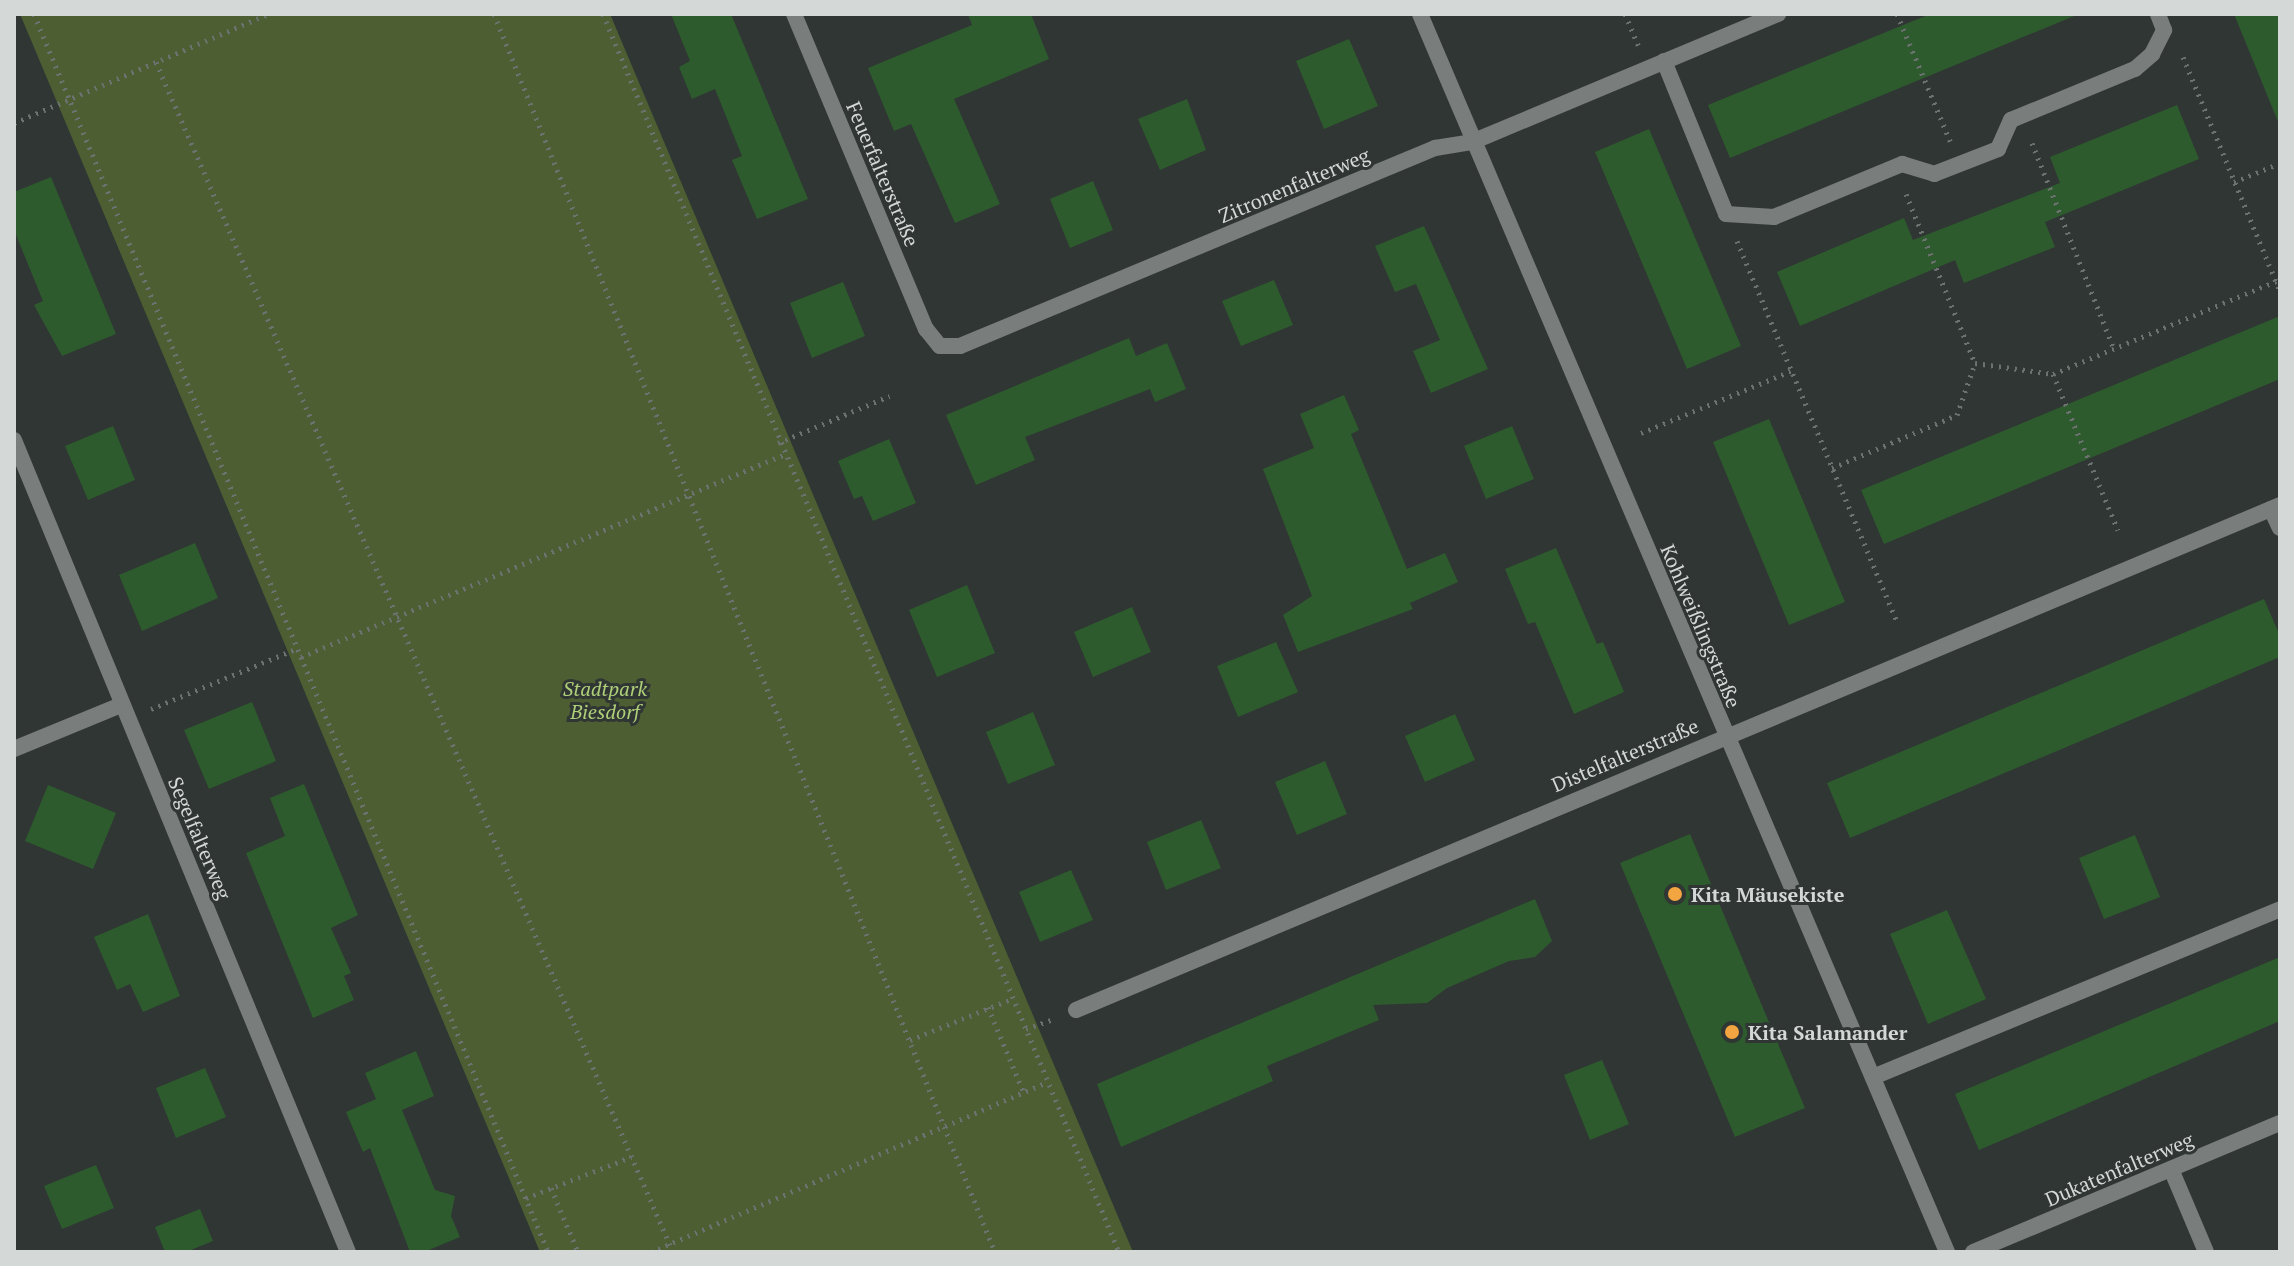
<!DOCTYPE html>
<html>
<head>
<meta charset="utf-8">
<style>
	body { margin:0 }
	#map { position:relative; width:2294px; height:1266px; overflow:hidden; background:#303633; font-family:"PT Serif",serif }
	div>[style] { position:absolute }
	.green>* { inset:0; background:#4e5e33 }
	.building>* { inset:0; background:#2d5b2e }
	.path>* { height:5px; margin-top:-2.5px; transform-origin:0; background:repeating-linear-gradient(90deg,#6c726f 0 2px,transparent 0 8px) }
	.service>* { height:16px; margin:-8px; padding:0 8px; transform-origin:8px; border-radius:8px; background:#797d7c }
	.minor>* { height:16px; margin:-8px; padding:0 8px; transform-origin:8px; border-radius:8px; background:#797d7c }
	.dots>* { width:22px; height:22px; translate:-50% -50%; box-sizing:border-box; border:4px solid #303633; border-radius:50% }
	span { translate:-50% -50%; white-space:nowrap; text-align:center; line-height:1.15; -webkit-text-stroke:6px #303633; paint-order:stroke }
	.street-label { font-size:20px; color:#d4d8d6 }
	.park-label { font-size:20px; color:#afcf79; font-style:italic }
	.poi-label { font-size:20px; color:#d4d8d6; font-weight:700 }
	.left { translate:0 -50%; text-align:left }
	.frame { position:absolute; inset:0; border:16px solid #d4d8d6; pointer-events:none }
</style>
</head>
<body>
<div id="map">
	<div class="green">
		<i style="clip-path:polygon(20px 14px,610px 14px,1133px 1252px,540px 1252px)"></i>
	</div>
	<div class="building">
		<i style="clip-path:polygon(671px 14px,731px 14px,808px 199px,757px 219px,732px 160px,742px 156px,715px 89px,692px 99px,679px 67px,690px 61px)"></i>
		<i style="clip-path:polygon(968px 14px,1031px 14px,1049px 59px,954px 99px,1000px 204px,955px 223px,911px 124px,894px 131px,868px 68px,972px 25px)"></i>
		<i style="clip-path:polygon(1930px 14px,2079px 14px,1730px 158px,1708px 105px)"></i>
		<i style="clip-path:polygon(2234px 14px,2280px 14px,2280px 124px,2279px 124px)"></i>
		<i style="clip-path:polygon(1349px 39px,1378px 106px,1324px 129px,1296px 61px)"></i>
		<i style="clip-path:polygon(1187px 99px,1206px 150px,1160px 170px,1138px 119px)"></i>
		<i style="clip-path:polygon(2177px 105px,2199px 159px,2045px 222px,2055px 247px,1964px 283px,1955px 260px,1800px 326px,1777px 272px,1904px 218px,1913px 240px,2060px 183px,2050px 157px)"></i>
		<i style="clip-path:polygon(1649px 129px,1741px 346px,1687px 369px,1595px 152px)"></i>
		<i style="clip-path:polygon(51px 177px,116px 334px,62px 356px,34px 305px,43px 301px,14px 230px,14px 192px)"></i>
		<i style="clip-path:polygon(1093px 181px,1113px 230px,1070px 248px,1050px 199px)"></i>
		<i style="clip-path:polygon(1424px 226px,1488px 369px,1431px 393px,1413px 351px,1440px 340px,1416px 284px,1395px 292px,1375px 246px)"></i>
		<i style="clip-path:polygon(1274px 280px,1293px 325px,1241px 346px,1222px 301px)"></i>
		<i style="clip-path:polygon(843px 282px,865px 336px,812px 358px,790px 303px)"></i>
		<i style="clip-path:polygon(2280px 316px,2280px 379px,1884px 544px,1861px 490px)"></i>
		<i style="clip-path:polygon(1129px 338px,1136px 356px,1167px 343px,1186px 389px,1155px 402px,1150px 389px,1025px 437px,1035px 460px,976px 485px,946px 415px)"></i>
		<i style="clip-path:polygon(1344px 395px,1359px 430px,1351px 434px,1407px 569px,1445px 553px,1458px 582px,1410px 603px,1413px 609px,1298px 652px,1283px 615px,1312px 596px,1263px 469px,1314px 448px,1300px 414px)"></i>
		<i style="clip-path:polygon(1769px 419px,1845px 602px,1789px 625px,1713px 442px)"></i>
		<i style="clip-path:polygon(113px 426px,135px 480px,88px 500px,65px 446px)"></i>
		<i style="clip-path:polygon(1512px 426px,1534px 479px,1486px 499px,1464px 446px)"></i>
		<i style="clip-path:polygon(889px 439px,916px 503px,873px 521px,862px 496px,854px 499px,838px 461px)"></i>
		<i style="clip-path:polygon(195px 543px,218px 598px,142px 631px,119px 575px)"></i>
		<i style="clip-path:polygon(1556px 548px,1597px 644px,1603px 642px,1624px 692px,1574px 714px,1535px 622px,1528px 624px,1505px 569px)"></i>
		<i style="clip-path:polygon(967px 585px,995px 653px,937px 677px,909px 610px)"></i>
		<i style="clip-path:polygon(2264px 599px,2280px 636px,2280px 657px,1850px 838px,1827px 783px)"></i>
		<i style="clip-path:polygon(1132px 607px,1151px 652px,1093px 677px,1074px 632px)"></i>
		<i style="clip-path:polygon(1276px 642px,1298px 692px,1238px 717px,1217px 666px)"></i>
		<i style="clip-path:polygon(252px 702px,276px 761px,209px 789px,184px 730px)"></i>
		<i style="clip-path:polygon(1033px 712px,1055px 765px,1008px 784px,986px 732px)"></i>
		<i style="clip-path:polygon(1455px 714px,1475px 760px,1425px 782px,1405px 736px)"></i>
		<i style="clip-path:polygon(1325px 761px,1347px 814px,1297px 835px,1275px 782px)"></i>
		<i style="clip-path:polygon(304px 784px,358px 915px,331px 928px,351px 973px,344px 976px,354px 1000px,313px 1018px,246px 853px,285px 836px,270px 798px)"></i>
		<i style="clip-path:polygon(48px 785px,116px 813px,93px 869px,25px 841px)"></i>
		<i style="clip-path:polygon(1201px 820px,1221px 868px,1166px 890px,1147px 842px)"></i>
		<i style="clip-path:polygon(1690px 834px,1805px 1108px,1735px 1137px,1620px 863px)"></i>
		<i style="clip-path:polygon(2135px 835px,2160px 897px,2104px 919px,2079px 858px)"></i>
		<i style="clip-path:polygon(1071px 870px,1093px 920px,1040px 942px,1019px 892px)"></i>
		<i style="clip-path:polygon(1535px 899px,1552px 941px,1535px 957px,1509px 961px,1447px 988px,1427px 1003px,1373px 1005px,1379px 1020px,1267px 1066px,1273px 1081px,1121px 1147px,1097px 1084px)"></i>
		<i style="clip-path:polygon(1947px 910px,1986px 999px,1928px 1024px,1890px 934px)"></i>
		<i style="clip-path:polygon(148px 914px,180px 996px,143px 1012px,130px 984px,117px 990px,94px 937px)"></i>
		<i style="clip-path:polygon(2280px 957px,2280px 1021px,1979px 1150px,1955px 1094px)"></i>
		<i style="clip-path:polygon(416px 1051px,434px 1096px,402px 1110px,435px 1190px,455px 1196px,451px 1216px,460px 1237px,424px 1252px,410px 1252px,370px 1148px,363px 1152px,346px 1112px,376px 1099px,365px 1073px)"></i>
		<i style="clip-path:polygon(1602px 1060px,1629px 1124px,1590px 1140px,1564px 1075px)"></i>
		<i style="clip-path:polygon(205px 1068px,226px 1117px,176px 1138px,156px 1088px)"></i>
		<i style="clip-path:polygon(96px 1165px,114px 1208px,62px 1229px,44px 1186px)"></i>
		<i style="clip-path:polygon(200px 1209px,213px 1241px,186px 1252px,165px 1252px,155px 1227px)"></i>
	</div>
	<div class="path">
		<i style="left:34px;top:14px;width:1340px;rotate:67.45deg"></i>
		<i style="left:494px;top:14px;width:1336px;rotate:67.97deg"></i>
		<i style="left:603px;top:14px;width:1341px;rotate:67.37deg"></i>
		<i style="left:1625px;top:14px;width:34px;rotate:67deg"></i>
		<i style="left:1897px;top:14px;width:138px;rotate:67.3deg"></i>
		<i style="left:2183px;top:57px;width:253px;rotate:67.5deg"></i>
		<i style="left:156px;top:62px;width:1297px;rotate:66.52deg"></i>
		<i style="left:14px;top:123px;width:276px;rotate:-23.2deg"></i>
		<i style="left:2032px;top:143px;width:222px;rotate:68.3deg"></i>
		<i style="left:2234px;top:182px;width:50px;rotate:-22.4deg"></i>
		<i style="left:1906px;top:194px;width:183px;rotate:67.8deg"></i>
		<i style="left:1737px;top:241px;width:413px;rotate:67.2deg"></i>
		<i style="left:2053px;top:374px;width:169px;rotate:67.4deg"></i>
		<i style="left:1641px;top:433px;width:162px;rotate:-22.5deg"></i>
		<i style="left:778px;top:443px;width:121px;rotate:-22.9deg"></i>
		<i style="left:1832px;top:468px;width:136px;rotate:-23deg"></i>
		<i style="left:1957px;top:415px;width:55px;rotate:-70.9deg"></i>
		<i style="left:1975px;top:363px;width:79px;rotate:8deg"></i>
		<i style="left:2053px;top:374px;width:242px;rotate:-22.6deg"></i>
		<i style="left:301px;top:657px;width:523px;rotate:-22.74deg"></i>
		<i style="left:151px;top:709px;width:159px;rotate:-22.5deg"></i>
		<i style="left:988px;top:1007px;width:93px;rotate:67.3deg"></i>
		<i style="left:1026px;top:1029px;width:27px;rotate:-20deg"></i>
		<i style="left:910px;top:1040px;width:112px;rotate:-22deg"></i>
		<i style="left:551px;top:1188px;width:69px;rotate:67.1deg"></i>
		<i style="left:526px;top:1198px;width:113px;rotate:-21.3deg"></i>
		<i style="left:651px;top:1252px;width:431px;rotate:-23.2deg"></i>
	</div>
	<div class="service">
		<i style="left:2271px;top:509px;width:21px;rotate:65deg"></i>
		<i style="left:1873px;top:1077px;width:440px;rotate:-22.4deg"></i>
		<i style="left:2171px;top:1169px;width:90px;rotate:67.1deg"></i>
		<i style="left:1973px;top:1252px;width:333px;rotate:-22.8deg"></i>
	</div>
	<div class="minor">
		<i style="left:794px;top:14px;width:342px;rotate:67.3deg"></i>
		<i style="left:926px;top:329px;width:22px;rotate:51deg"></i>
		<i style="left:940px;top:346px;width:20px"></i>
		<i style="left:960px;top:346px;width:515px;rotate:-22.63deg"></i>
		<i style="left:1435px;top:148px;width:37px;rotate:-9deg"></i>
		<i style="left:1472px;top:142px;width:332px;rotate:-22.7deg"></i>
		<i style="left:1420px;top:14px;width:1346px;rotate:66.94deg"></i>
		<i style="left:1664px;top:61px;width:165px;rotate:67.9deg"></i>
		<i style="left:1726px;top:214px;width:48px;rotate:3.6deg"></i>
		<i style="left:1774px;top:217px;width:139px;rotate:-22.5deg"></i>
		<i style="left:1902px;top:164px;width:34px;rotate:17deg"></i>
		<i style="left:1934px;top:174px;width:69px;rotate:-21.3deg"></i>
		<i style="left:1998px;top:149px;width:32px;rotate:-66deg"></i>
		<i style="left:2011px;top:120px;width:134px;rotate:-22.4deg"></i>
		<i style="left:2135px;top:69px;width:23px;rotate:-41deg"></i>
		<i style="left:2152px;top:54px;width:27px;rotate:-63deg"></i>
		<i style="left:2164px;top:30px;width:17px;rotate:-111deg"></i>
		<i style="left:14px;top:440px;width:878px;rotate:67.64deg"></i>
		<i style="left:14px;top:749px;width:116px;rotate:-22.4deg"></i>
		<i style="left:1076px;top:1010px;width:1306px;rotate:-22.75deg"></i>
	</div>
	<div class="dots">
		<i style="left:1675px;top:894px;background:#f2a541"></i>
		<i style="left:1732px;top:1032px;background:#f2a541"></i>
	</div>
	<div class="street-label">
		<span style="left:883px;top:174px;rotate:67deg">Feuerfalterstraße</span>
		<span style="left:1294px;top:185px;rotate:-23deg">Zitronenfalterweg</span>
		<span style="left:1701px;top:626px;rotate:67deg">Kohlweißlingstraße</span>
		<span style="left:1625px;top:755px;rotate:-23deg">Distelfalterstraße</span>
		<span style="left:200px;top:838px;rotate:67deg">Segelfalterweg</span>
		<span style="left:2119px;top:1169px;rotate:-23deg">Dukatenfalterweg</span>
	</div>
	<div class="park-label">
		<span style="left:605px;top:700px">Stadtpark<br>Biesdorf</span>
	</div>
	<div class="poi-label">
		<span class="left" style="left:1691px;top:894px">Kita Mäusekiste</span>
		<span class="left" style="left:1748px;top:1032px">Kita Salamander</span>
	</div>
	<div class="frame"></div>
</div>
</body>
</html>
